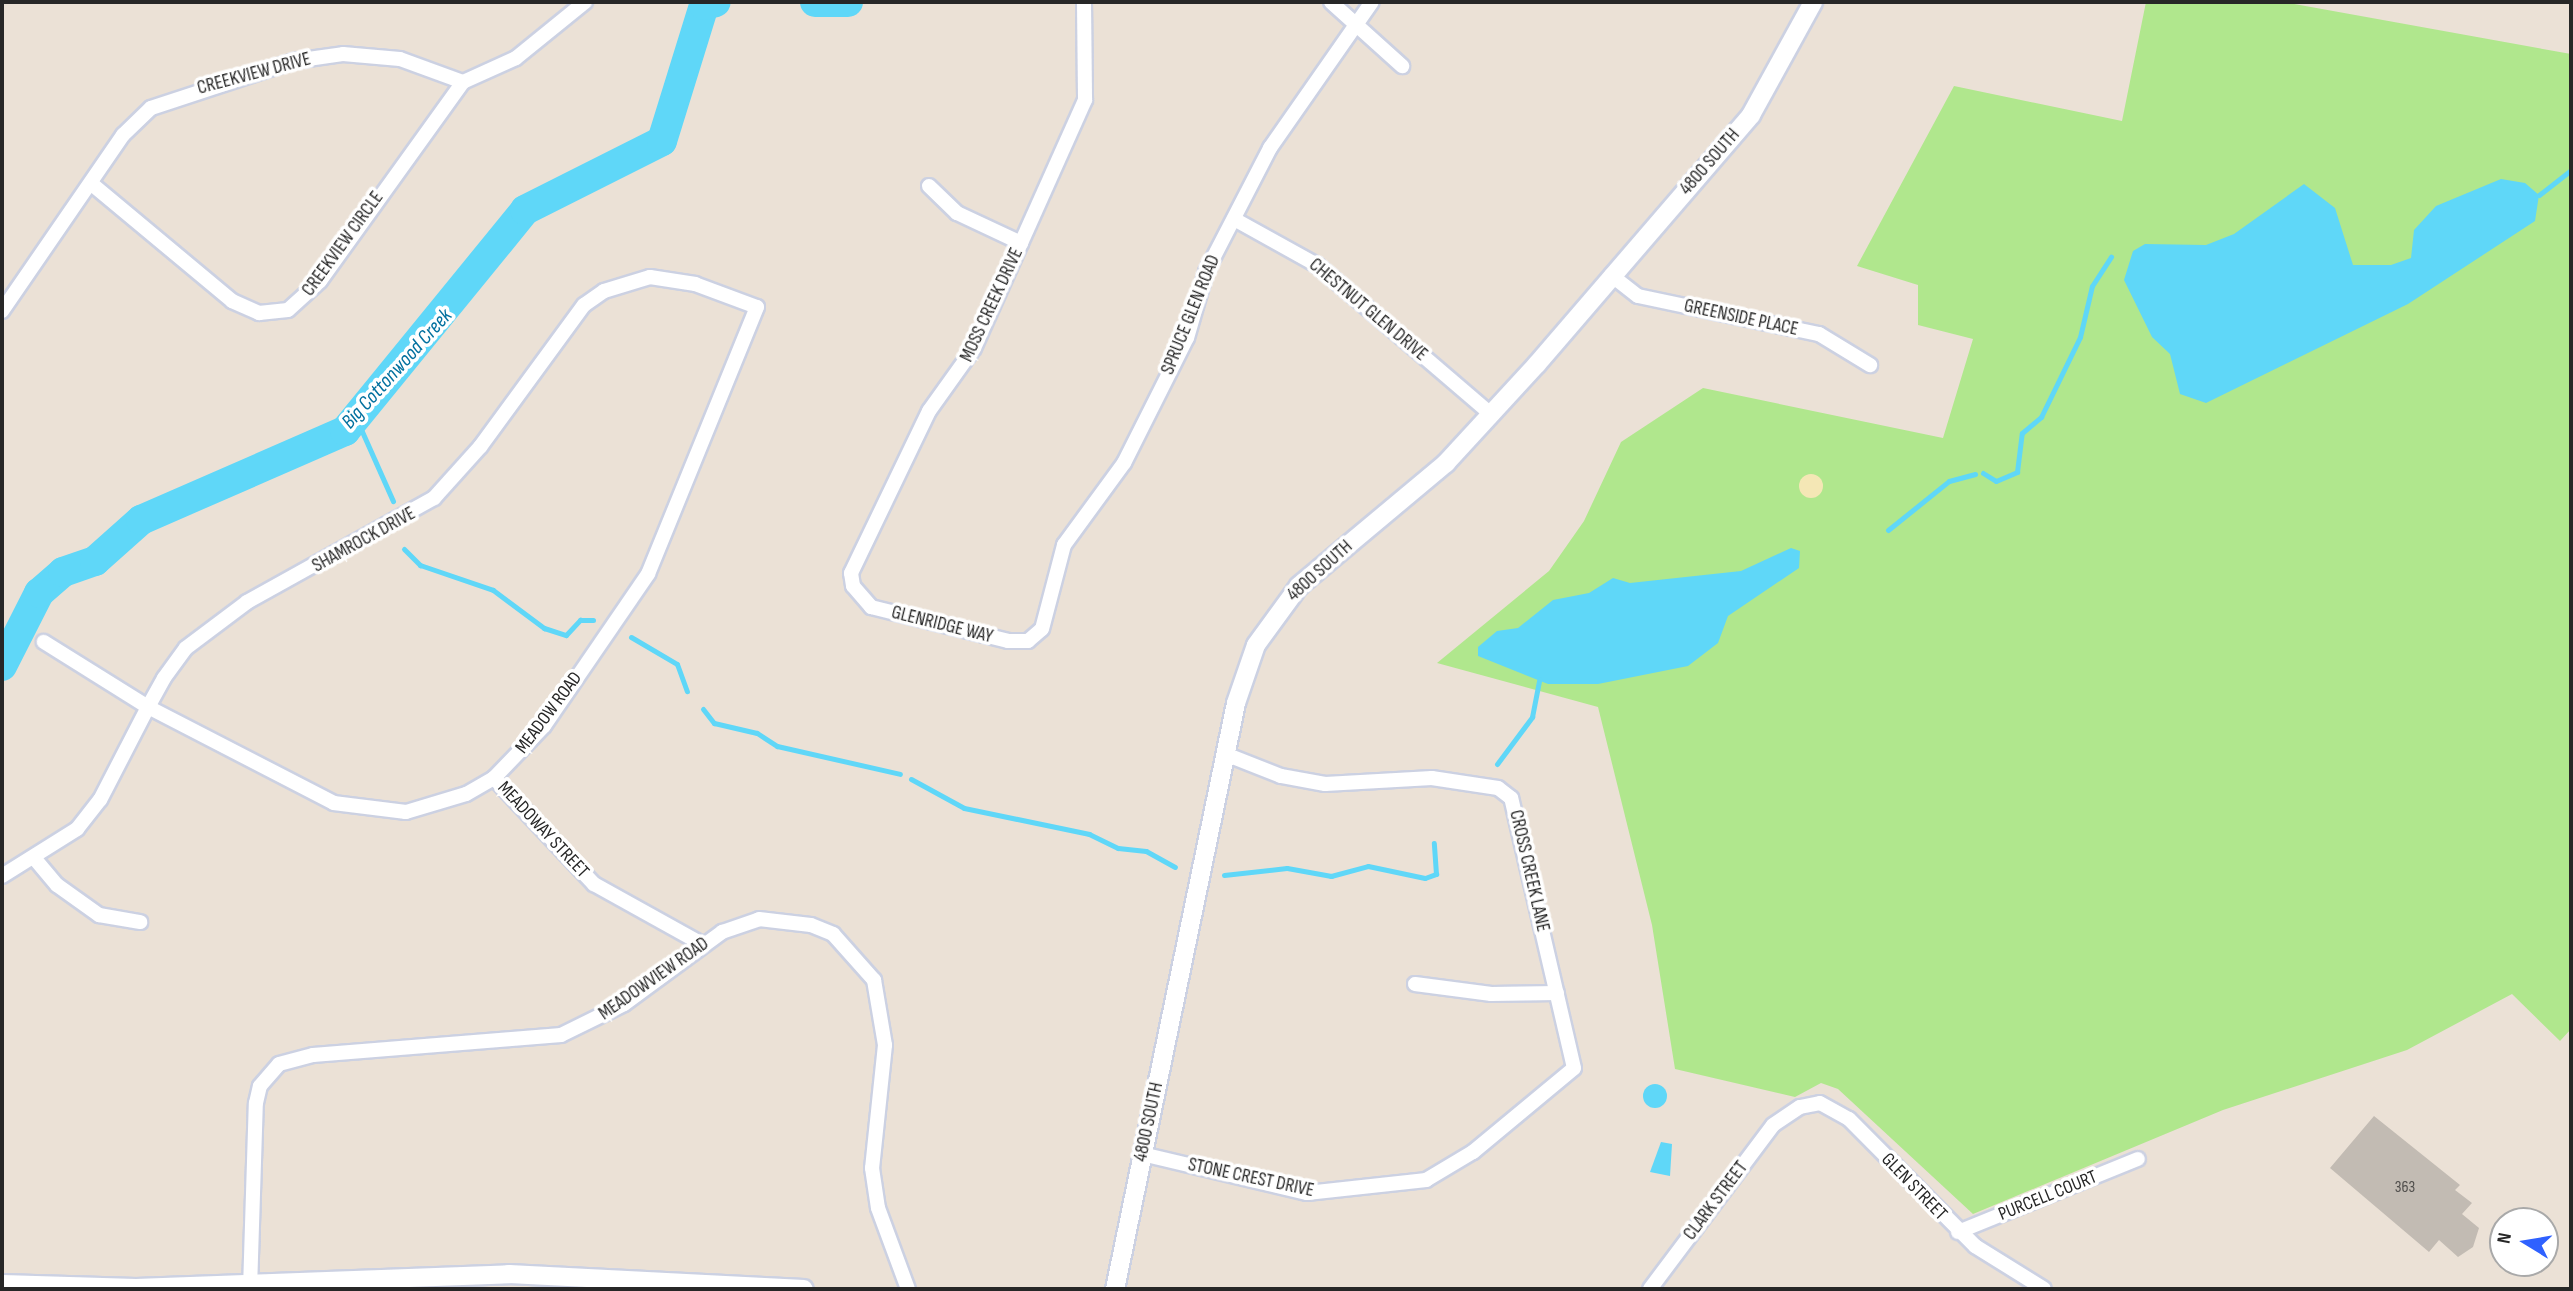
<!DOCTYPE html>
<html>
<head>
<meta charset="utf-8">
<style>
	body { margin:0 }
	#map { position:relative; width:2573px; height:1291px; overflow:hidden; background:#ebe1d6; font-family:"Sofia Sans Condensed",sans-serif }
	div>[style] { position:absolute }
	.green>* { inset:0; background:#b0e78d }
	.sand>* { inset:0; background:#f4e7b5 }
	.round { border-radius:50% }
	.water>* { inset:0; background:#5fd7f8 }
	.stream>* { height:5px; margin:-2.5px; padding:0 2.5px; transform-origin:2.5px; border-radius:2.5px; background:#5fd7f8 }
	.river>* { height:30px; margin:-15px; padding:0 15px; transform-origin:15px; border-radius:15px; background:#5fd7f8 }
	.building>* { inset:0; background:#c2bbb3 }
	.roads { filter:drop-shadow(2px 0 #ccd1e2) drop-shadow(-2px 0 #ccd1e2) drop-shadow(0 2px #ccd1e2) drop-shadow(0 -2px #ccd1e2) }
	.minor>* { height:14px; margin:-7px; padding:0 7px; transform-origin:7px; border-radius:7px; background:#fff }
	.tertiary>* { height:18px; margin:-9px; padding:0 9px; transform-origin:9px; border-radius:9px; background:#fff }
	span { translate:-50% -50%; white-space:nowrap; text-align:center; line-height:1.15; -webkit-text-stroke:7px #fff; paint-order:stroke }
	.number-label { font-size:16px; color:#4e4c4a }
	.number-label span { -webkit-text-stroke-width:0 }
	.street-label { font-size:19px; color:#272727 }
	.water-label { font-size:21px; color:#03719f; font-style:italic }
	.frame { position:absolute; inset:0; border:4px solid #272727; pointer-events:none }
	.north { position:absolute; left:2489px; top:1207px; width:70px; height:70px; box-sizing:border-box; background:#fff; border:2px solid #a9a9a9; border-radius:50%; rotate:281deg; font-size:19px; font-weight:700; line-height:28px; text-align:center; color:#272727 }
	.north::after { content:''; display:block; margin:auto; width:24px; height:32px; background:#2f61ff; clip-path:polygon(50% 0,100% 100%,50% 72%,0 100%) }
</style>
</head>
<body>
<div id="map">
	<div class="green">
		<i style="clip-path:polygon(2146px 2px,2283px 2px,2571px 54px,2571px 1029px,2560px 1041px,2512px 994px,2407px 1050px,2223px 1110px,1973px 1214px,1838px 1089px,1821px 1083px,1795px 1097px,1675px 1069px,1652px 925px,1598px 707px,1437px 663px,1549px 571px,1584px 521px,1621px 442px,1703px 388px,1943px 438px,1973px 339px,1918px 325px,1918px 285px,1857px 266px,1954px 86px,2122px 121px)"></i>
	</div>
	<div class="sand">
		<i class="round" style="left:1799px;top:474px;width:24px;height:24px"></i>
	</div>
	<div class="water">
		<i style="clip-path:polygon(2501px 179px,2525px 183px,2539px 195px,2535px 221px,2408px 304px,2206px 403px,2180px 394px,2170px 354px,2152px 337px,2124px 280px,2133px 251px,2145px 244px,2206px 245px,2234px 234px,2304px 184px,2335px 208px,2353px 265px,2391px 265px,2411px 258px,2414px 230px,2436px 206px)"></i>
		<i style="clip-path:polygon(1791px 548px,1800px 551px,1799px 568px,1728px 616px,1718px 643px,1688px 666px,1598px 684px,1548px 684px,1478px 656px,1478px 647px,1497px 631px,1518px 628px,1553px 600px,1589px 593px,1613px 578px,1630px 583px,1741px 571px)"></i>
		<i class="round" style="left:1643px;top:1084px;width:24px;height:24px"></i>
		<i style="clip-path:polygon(1661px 1142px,1672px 1144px,1670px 1176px,1650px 1172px)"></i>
	</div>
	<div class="stream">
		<i style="left:2539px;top:195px;width:41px;rotate:-38deg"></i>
		<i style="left:356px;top:418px;width:91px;rotate:66deg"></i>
		<i style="left:1983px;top:473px;width:15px;rotate:32deg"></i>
		<i style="left:1996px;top:481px;width:23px;rotate:-23deg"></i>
		<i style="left:2017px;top:472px;width:39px;rotate:-83deg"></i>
		<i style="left:2022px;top:433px;width:25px;rotate:-40deg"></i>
		<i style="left:2041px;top:417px;width:89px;rotate:-64deg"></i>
		<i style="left:2080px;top:337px;width:52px;rotate:-76.8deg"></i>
		<i style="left:2092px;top:286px;width:35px;rotate:-57deg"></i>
		<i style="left:1888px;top:530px;width:78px;rotate:-38.8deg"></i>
		<i style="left:1949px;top:481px;width:27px;rotate:-15deg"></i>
		<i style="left:404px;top:549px;width:23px;rotate:45deg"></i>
		<i style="left:420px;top:565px;width:77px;rotate:18.9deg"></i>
		<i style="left:493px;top:590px;width:64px;rotate:36.7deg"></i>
		<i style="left:544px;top:628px;width:23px;rotate:18deg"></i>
		<i style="left:566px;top:635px;width:21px;rotate:-47deg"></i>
		<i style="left:580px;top:620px;width:13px"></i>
		<i style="left:631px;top:637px;width:53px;rotate:30.4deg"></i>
		<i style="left:677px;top:664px;width:29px;rotate:70deg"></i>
		<i style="left:703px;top:709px;width:18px;rotate:52deg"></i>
		<i style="left:714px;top:723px;width:44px;rotate:13.1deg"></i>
		<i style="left:757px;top:733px;width:24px;rotate:33deg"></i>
		<i style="left:777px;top:746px;width:126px;rotate:12.8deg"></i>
		<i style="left:1497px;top:764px;width:59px;rotate:-53.3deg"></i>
		<i style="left:1532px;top:717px;width:38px;rotate:-79deg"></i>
		<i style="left:911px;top:779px;width:60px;rotate:28.7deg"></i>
		<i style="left:964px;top:808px;width:128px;rotate:11.7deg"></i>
		<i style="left:1089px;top:834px;width:32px;rotate:26deg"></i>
		<i style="left:1118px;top:848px;width:28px;rotate:6deg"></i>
		<i style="left:1146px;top:851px;width:33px;rotate:29deg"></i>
		<i style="left:1224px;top:875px;width:63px;rotate:-6.3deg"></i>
		<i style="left:1287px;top:868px;width:45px;rotate:10.3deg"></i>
		<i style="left:1331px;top:876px;width:38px;rotate:-15deg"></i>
		<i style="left:1368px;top:866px;width:58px;rotate:11.9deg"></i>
		<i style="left:1425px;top:878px;width:12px;rotate:-20deg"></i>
		<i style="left:1436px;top:874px;width:31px;rotate:-94deg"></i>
	</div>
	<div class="river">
		<i style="left:815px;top:2px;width:33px"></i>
		<i style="left:2px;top:666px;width:82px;rotate:-63.1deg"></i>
		<i style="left:39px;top:593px;width:32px;rotate:-41deg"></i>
		<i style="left:63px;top:572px;width:34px;rotate:-19deg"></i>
		<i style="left:95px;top:561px;width:62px;rotate:-41.7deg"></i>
		<i style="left:141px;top:520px;width:223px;rotate:-23.6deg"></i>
		<i style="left:345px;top:431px;width:285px;rotate:-50.8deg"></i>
		<i style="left:525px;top:210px;width:153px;rotate:-26.7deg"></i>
		<i style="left:662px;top:141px;width:142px;rotate:-72.8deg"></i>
		<i style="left:704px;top:5px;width:12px;rotate:-14deg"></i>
	</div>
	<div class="building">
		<i style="clip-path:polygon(2374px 1116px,2460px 1185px,2455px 1190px,2472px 1203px,2462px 1214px,2479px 1228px,2473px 1247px,2458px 1257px,2439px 1240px,2429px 1252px,2330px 1168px)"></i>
	</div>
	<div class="roads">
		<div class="minor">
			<i style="left:1084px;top:2px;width:98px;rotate:89.4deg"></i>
			<i style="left:1085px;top:100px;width:272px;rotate:114.1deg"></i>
			<i style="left:974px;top:348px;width:77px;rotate:125.5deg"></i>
			<i style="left:929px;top:411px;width:180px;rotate:115.7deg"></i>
			<i style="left:851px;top:573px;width:13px;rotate:81deg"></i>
			<i style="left:853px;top:586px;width:28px;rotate:49deg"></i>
			<i style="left:871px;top:607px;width:141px;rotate:13.9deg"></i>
			<i style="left:1008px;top:641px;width:20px"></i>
			<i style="left:1028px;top:641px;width:18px;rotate:-41deg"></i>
			<i style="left:1042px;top:629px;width:87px;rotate:-75.3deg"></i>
			<i style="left:1064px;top:545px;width:102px;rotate:-53.8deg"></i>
			<i style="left:1124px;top:463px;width:140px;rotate:-63.3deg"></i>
			<i style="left:1187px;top:338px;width:69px;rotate:-73.9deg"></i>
			<i style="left:1206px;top:272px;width:140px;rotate:-62.7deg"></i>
			<i style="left:1270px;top:148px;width:178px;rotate:-55.1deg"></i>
			<i style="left:1331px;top:2px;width:96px;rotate:42deg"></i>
			<i style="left:93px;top:185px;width:181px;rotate:39.8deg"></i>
			<i style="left:232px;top:301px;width:30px;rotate:24deg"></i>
			<i style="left:259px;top:313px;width:29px;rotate:-6deg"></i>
			<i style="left:288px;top:310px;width:43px;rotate:-42.2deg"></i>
			<i style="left:320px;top:281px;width:245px;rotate:-54.3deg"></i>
			<i style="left:929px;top:186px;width:39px;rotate:44deg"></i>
			<i style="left:957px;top:213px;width:71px;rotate:25.1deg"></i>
			<i style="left:1234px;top:219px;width:95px;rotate:29deg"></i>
			<i style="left:1317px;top:265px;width:230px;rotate:40.6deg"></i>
			<i style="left:1611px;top:275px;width:34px;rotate:38deg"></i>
			<i style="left:1638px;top:296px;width:185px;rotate:11.9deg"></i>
			<i style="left:1819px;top:334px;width:60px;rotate:31.3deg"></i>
			<i style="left:2px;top:311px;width:214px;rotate:-55.5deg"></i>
			<i style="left:123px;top:135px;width:39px;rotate:-44deg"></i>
			<i style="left:151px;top:108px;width:151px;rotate:-18.2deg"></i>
			<i style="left:294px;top:61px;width:49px;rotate:-8.1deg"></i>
			<i style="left:343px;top:54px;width:57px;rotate:5deg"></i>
			<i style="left:400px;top:59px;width:67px;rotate:20.1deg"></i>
			<i style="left:463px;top:82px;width:58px;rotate:-24.4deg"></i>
			<i style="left:516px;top:58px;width:89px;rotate:-39.1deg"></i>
			<i style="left:494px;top:778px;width:146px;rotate:46.7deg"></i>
			<i style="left:594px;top:884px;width:124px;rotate:29.1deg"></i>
			<i style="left:35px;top:859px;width:34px;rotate:50deg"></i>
			<i style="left:57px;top:885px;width:52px;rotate:35.5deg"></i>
			<i style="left:99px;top:915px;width:42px;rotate:9.7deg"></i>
			<i style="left:2px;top:876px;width:89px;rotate:-32.1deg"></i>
			<i style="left:77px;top:829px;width:37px;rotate:-52deg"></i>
			<i style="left:100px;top:800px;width:105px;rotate:-62.7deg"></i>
			<i style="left:148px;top:707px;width:33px;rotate:-61deg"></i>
			<i style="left:164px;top:678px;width:37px;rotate:-54deg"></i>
			<i style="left:186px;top:648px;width:76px;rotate:-37deg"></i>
			<i style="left:247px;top:602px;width:214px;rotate:-29.1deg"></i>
			<i style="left:434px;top:498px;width:69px;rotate:-48deg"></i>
			<i style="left:480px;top:447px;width:176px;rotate:-53.8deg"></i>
			<i style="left:584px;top:305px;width:24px;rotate:-35deg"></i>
			<i style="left:604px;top:291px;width:48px;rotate:-16.9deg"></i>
			<i style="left:650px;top:277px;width:46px;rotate:8.8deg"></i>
			<i style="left:695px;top:284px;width:66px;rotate:20.4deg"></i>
			<i style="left:757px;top:307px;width:288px;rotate:112.2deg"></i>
			<i style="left:648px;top:574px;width:184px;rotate:124.4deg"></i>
			<i style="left:544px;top:726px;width:72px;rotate:133.9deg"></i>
			<i style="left:494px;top:778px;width:32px;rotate:150deg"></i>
			<i style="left:466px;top:794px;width:63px;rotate:163.3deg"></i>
			<i style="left:406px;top:812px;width:73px;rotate:-172.9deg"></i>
			<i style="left:334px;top:803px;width:209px;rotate:-152.7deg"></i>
			<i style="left:148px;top:707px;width:123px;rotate:-148deg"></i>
			<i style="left:1415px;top:984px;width:77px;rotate:7.5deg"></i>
			<i style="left:1491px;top:994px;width:66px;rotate:-0.9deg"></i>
			<i style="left:1142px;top:1154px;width:170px;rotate:13.3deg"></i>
			<i style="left:1307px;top:1193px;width:120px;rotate:-6.2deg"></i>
			<i style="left:1426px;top:1180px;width:55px;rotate:-30.8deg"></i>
			<i style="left:1473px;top:1152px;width:131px;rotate:-39.7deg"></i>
			<i style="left:1574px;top:1068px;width:277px;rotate:-103.1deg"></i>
			<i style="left:1511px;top:798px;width:16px;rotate:-142deg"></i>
			<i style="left:1498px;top:788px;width:67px;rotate:-171.4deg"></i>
			<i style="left:1432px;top:778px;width:107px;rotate:176.8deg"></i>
			<i style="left:1325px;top:784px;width:45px;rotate:-169.7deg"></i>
			<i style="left:1281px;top:776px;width:60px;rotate:-158.6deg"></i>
			<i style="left:1958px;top:1232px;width:194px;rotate:-22.1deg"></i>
			<i style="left:250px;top:1289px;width:186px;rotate:-88.2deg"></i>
			<i style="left:256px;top:1103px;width:17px;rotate:-77deg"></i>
			<i style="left:260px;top:1086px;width:29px;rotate:-49deg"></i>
			<i style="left:279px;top:1064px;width:35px;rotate:-15deg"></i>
			<i style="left:313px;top:1055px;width:249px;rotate:-4.6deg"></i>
			<i style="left:561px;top:1035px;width:70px;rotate:-26.2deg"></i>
			<i style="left:624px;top:1004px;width:122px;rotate:-36.3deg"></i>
			<i style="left:722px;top:932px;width:39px;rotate:-19deg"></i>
			<i style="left:759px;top:919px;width:52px;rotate:6.6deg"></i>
			<i style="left:811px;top:925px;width:24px;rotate:22deg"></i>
			<i style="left:833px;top:934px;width:62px;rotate:48.3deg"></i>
			<i style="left:874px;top:980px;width:66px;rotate:80.4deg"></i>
			<i style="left:885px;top:1045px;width:124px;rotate:96deg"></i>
			<i style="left:872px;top:1168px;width:40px;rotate:81.5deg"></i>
			<i style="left:878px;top:1208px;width:86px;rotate:69.7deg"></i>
			<i style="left:1650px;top:1289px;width:205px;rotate:-53.1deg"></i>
			<i style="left:1773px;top:1125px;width:32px;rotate:-34deg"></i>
			<i style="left:1800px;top:1107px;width:20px;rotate:-11deg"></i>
			<i style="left:1820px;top:1103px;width:33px;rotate:29deg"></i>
			<i style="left:1849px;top:1119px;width:179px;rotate:45.2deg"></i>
			<i style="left:1975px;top:1246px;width:81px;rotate:31.9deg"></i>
		</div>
		<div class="tertiary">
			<i style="left:2px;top:1284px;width:134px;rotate:1.7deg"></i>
			<i style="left:136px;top:1288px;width:373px;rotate:-2.1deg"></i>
			<i style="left:509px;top:1274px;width:295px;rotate:2.9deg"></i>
			<i style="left:1115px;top:1289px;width:598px;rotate:-78.33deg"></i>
			<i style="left:1236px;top:703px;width:61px;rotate:-71deg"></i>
			<i style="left:1256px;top:645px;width:73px;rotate:-53.9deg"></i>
			<i style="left:1299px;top:586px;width:192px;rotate:-39.9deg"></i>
			<i style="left:1446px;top:463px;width:134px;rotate:-47.4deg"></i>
			<i style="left:1537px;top:364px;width:328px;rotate:-49.3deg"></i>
			<i style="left:1751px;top:115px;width:129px;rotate:-61.2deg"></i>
		</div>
	</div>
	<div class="number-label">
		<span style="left:2405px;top:1188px">363</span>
	</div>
	<div class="street-label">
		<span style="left:254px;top:74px;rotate:-15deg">CREEKVIEW DRIVE</span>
		<span style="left:1710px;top:162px;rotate:-49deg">4800 SOUTH</span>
		<span style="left:343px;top:244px;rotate:-54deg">CREEKVIEW CIRCLE</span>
		<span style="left:992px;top:305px;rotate:-65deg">MOSS CREEK DRIVE</span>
		<span style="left:1368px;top:310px;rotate:40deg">CHESTNUT GLEN DRIVE</span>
		<span style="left:1191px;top:315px;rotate:-68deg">SPRUCE GLEN ROAD</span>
		<span style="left:1741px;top:318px;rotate:12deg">GREENSIDE PLACE</span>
		<span style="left:364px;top:540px;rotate:-29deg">SHAMROCK DRIVE</span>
		<span style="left:1320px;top:571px;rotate:-42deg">4800 SOUTH</span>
		<span style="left:942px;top:625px;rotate:14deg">GLENRIDGE WAY</span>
		<span style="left:549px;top:713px;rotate:-53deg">MEADOW ROAD</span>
		<span style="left:543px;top:830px;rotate:47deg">MEADOWAY STREET</span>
		<span style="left:1529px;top:871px;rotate:77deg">CROSS CREEK LANE</span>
		<span style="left:654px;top:979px;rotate:-35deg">MEADOWVIEW ROAD</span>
		<span style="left:1149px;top:1122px;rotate:-78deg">4800 SOUTH</span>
		<span style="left:1251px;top:1178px;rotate:12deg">STONE CREST DRIVE</span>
		<span style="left:1914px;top:1187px;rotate:46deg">GLEN STREET</span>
		<span style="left:2048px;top:1196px;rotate:-22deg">PURCELL COURT</span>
		<span style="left:1716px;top:1201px;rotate:-53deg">CLARK STREET</span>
	</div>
	<div class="water-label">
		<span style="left:397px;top:369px;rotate:-48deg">Big Cottonwood Creek</span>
	</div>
	<div class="frame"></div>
	<div class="north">N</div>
</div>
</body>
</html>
